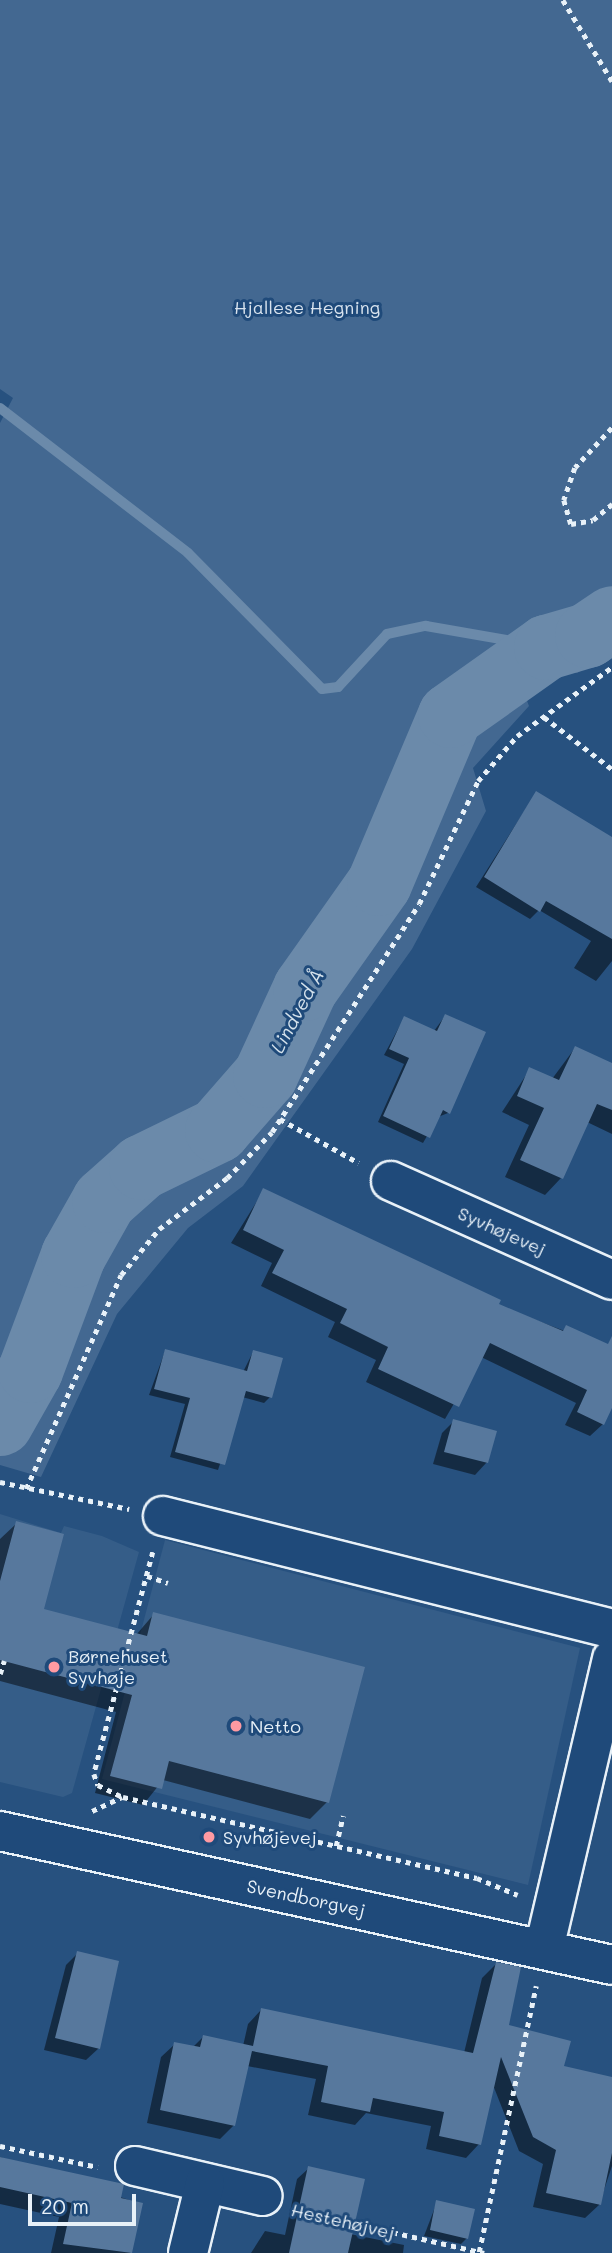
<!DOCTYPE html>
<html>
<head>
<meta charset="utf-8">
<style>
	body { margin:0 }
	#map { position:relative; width:612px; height:2253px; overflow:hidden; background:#27517f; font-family:Mali,sans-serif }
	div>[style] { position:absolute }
	.built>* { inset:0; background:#355d88 }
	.green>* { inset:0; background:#436891 }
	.shadow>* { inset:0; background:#0007 }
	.stream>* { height:10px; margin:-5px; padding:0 5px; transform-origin:5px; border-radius:5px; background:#6b8aaa }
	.river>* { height:65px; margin:-32.5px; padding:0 32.5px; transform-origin:32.5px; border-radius:32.5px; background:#6b8aaa }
	.building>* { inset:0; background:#57789d }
	.path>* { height:4.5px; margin-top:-2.25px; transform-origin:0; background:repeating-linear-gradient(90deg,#e8f1f8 0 5px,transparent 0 10px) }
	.roads { filter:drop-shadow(2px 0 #e8f1f8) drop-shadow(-2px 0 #e8f1f8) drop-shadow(0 2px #e8f1f8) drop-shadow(0 -2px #e8f1f8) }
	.minor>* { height:38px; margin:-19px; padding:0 19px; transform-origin:19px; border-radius:19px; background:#1f4a7a }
	.major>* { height:38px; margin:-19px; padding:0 19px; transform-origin:19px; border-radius:19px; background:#1f4a7a }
	.dots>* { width:19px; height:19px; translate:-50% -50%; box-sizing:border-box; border:4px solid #1f4a7a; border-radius:50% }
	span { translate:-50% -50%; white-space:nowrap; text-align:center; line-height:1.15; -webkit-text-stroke:6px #1f4a7a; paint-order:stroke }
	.park-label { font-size:18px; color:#d8e3ee }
	.street-label { font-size:18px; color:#e8f1f8 }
	.poi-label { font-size:18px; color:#e8f1f8 }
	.left { translate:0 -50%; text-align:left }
	.water-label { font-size:19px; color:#d5e2ec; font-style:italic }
	.scale { position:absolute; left:28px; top:2194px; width:108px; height:32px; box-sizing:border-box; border:4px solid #e8f1f8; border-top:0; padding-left:9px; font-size:21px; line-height:24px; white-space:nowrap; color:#e8f1f8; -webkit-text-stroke:5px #1f4a7a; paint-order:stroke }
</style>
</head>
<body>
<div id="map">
	<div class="built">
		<i style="clip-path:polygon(0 1514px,61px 1533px,64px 1526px,102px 1536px,139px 1552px,72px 1793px,63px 1797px,0 1782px)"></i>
		<i style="clip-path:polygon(165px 1540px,580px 1648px,528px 1885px,102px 1779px)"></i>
	</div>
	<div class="green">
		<i style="clip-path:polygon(0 0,612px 0,612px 653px,577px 673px,537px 661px,518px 677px,529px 706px,473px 768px,486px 811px,412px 949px,243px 1186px,188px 1228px,117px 1314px,41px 1477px,0 1465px,0 423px,13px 398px,0 389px)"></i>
	</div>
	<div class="shadow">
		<i style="clip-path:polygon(536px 793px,612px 840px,612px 961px,596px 981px,574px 968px,591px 941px,539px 910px,530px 919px,476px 887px)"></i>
		<i style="clip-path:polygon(445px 1016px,448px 1113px,438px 1117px,423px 1143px,378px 1122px,404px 1064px,384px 1055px,404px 1018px,434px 1031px)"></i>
		<i style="clip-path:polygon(575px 1048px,612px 1066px,612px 1134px,587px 1122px,561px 1178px,545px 1195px,505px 1177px,529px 1125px,502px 1112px,530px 1069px,552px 1079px)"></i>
		<i style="clip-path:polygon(264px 1190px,496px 1305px,612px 1349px,612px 1404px,603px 1424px,590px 1436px,565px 1425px,576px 1403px,481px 1357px,445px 1419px,366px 1382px,376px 1360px,328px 1337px,335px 1322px,261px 1286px,272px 1263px,231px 1243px)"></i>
		<i style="clip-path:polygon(165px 1351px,243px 1372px,253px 1352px,270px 1397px,264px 1403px,242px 1397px,218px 1470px,170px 1457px,185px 1404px,149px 1395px)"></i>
		<i style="clip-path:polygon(454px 1421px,487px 1462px,475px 1475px,433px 1464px,442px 1433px)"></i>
		<i style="clip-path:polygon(17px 1523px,42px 1610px,136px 1635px,154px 1614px,327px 1802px,310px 1819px,163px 1780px,143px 1805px,95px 1793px,116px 1712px,0 1681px,0 1539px)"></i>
		<i style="clip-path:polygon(78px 1953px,99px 2048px,86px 2060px,44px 2050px,66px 1965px)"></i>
		<i style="clip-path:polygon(496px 1964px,507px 2027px,562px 2068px,612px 2079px,612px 2166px,599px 2205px,585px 2218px,533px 2207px,543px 2164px,519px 2151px,493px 2085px,479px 2144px,466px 2158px,426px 2149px,431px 2126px,366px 2113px,355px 2125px,308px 2115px,316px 2079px,247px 2066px,234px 2125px,220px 2139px,147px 2123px,161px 2057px,175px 2044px,192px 2048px,203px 2037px,243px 2046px,248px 2024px,261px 2010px,464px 2053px,482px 1978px)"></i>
		<i style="clip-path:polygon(0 2157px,141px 2204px,130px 2253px,51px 2253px,59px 2217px,0 2204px)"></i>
		<i style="clip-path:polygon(309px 2168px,350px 2234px,404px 2245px,403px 2253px,251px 2253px,265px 2231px,285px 2235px,297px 2179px)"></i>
		<i style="clip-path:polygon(437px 2202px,467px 2238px,461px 2244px,424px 2236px)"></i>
	</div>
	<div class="stream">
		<i style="left:0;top:408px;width:237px;rotate:37.6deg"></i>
		<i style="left:188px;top:553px;width:191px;rotate:45.4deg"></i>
		<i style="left:322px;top:689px;width:16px;rotate:-7deg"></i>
		<i style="left:338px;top:687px;width:72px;rotate:-47.2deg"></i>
		<i style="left:387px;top:634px;width:40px;rotate:-12deg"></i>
		<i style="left:426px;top:626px;width:122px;rotate:9.9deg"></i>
	</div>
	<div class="river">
		<i style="left:0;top:1423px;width:61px;rotate:-60.5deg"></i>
		<i style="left:30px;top:1370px;width:123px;rotate:-69.5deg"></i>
		<i style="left:73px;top:1255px;width:63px;rotate:-60.6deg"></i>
		<i style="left:104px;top:1200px;width:50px;rotate:-41.7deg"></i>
		<i style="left:141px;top:1167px;width:85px;rotate:-26deg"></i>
		<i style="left:217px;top:1130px;width:73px;rotate:-48.9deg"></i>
		<i style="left:265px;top:1075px;width:96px;rotate:-65.3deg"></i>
		<i style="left:305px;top:988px;width:128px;rotate:-54.8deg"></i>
		<i style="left:379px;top:883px;width:182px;rotate:-67.1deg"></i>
		<i style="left:450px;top:715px;width:118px;rotate:-35.3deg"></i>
		<i style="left:546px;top:647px;width:43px;rotate:-16.3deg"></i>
		<i style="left:587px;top:635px;width:30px;rotate:-34deg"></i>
	</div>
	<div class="building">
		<i style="clip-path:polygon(536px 791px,612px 837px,612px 939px,546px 901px,540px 912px,484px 877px)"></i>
		<i style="clip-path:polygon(445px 1014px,486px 1032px,450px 1114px,443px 1110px,430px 1138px,383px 1116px,409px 1058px,389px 1049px,404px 1016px,437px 1031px)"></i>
		<i style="clip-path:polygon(575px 1046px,612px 1063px,612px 1110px,597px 1104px,563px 1179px,520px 1160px,544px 1108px,517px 1096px,529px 1067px,559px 1080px)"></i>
		<i style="clip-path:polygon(263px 1188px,501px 1300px,499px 1304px,563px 1331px,566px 1325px,608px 1344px,612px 1336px,612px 1408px,604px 1425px,577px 1412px,587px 1390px,490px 1343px,459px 1407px,378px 1369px,388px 1347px,340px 1323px,347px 1309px,272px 1273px,284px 1250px,243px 1230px)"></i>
		<i style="clip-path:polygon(165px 1349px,247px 1371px,253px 1350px,283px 1358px,272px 1398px,246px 1391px,225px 1465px,175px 1452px,190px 1398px,154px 1389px)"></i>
		<i style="clip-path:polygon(453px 1419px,497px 1431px,488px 1463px,444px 1452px)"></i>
		<i style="clip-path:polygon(16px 1521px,64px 1534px,44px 1609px,147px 1636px,153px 1612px,365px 1667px,329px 1803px,169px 1761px,162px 1789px,110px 1776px,132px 1695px,0 1660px,0 1581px)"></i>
		<i style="clip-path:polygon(77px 1951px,119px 1961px,100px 2049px,55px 2038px)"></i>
		<i style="clip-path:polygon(496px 1962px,521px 1967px,509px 2025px,571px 2041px,564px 2066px,612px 2077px,612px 2153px,601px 2205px,546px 2193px,556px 2150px,533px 2137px,501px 2057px,481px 2145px,439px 2136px,444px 2112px,373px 2098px,370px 2112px,321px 2102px,328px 2066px,252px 2051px,235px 2126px,160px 2110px,174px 2042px,200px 2047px,203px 2035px,253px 2046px,261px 2008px,473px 2053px)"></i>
		<i style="clip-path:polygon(0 2157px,124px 2184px,121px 2198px,143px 2203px,132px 2253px,63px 2244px,72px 2203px,0 2187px)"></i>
		<i style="clip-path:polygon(308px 2166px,365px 2179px,348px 2253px,289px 2253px)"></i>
		<i style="clip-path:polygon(436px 2200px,475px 2209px,468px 2239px,430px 2230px)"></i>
	</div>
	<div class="path">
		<i style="left:563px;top:0;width:95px;rotate:58.8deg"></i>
		<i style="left:612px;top:428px;width:54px;rotate:132.8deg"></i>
		<i style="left:575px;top:468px;width:34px;rotate:109deg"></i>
		<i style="left:564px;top:500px;width:25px;rotate:74deg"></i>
		<i style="left:571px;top:524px;width:22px;rotate:-10deg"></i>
		<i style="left:593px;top:520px;width:25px;rotate:-40deg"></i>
		<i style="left:544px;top:717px;width:86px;rotate:37.4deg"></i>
		<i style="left:280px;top:1119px;width:90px;rotate:29.1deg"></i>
		<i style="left:0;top:1482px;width:132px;rotate:11.8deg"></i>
		<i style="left:26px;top:1489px;width:234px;rotate:-66.1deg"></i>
		<i style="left:121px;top:1275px;width:60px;rotate:-50.4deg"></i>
		<i style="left:159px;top:1229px;width:85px;rotate:-36.9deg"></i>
		<i style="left:227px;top:1178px;width:64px;rotate:-45.6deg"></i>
		<i style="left:272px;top:1132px;width:271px;rotate:-57.2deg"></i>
		<i style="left:419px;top:904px;width:136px;rotate:-64.4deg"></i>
		<i style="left:478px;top:781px;width:60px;rotate:-49.1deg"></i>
		<i style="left:517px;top:736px;width:117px;rotate:-36deg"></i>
		<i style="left:153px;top:1552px;width:230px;rotate:104.9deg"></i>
		<i style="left:94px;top:1774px;width:12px;rotate:70deg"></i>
		<i style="left:98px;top:1785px;width:28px;rotate:26deg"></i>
		<i style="left:123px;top:1797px;width:363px;rotate:12.9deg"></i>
		<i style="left:477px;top:1878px;width:44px;rotate:22.5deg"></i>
		<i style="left:147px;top:1576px;width:22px;rotate:18deg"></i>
		<i style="left:0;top:1674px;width:14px;rotate:-73deg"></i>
		<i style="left:92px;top:1811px;width:33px;rotate:-25deg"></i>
		<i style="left:336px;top:1846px;width:31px;rotate:-77deg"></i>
		<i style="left:0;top:2146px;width:100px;rotate:12.1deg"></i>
		<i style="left:295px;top:2210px;width:194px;rotate:12.8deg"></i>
		<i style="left:479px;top:2252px;width:272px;rotate:-77.9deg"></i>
	</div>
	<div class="roads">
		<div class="minor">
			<i style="left:391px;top:1181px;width:242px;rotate:24.1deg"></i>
			<i style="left:163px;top:1516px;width:463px;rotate:14.1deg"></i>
			<i style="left:544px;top:1949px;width:298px;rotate:-76.8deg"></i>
			<i style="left:135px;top:2166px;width:131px;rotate:13.2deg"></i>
			<i style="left:188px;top:2253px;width:72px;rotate:-76.3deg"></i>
		</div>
		<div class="major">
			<i style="left:0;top:1831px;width:626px;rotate:12.35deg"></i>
		</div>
	</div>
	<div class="dots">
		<i style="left:54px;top:1667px;background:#ff9aa2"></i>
		<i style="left:236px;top:1726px;background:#ff9aa2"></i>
		<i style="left:209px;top:1837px;background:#ff9aa2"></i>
	</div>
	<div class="park-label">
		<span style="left:307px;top:307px">Hjallese Hegning</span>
	</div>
	<div class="street-label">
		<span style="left:502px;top:1231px;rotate:24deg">Syvhøjevej</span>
		<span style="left:306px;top:1898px;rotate:12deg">Svendborgvej</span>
		<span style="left:343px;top:2221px;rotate:13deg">Hestehøjvej</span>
	</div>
	<div class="poi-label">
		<span class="left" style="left:68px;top:1667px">Børnehuset<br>Syvhøje</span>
		<span class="left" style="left:250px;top:1726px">Netto</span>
		<span class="left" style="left:223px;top:1837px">Syvhøjevej</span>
	</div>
	<div class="water-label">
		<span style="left:297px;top:1011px;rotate:-62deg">Lindved Å</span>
	</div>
	<div class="scale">20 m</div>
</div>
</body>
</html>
